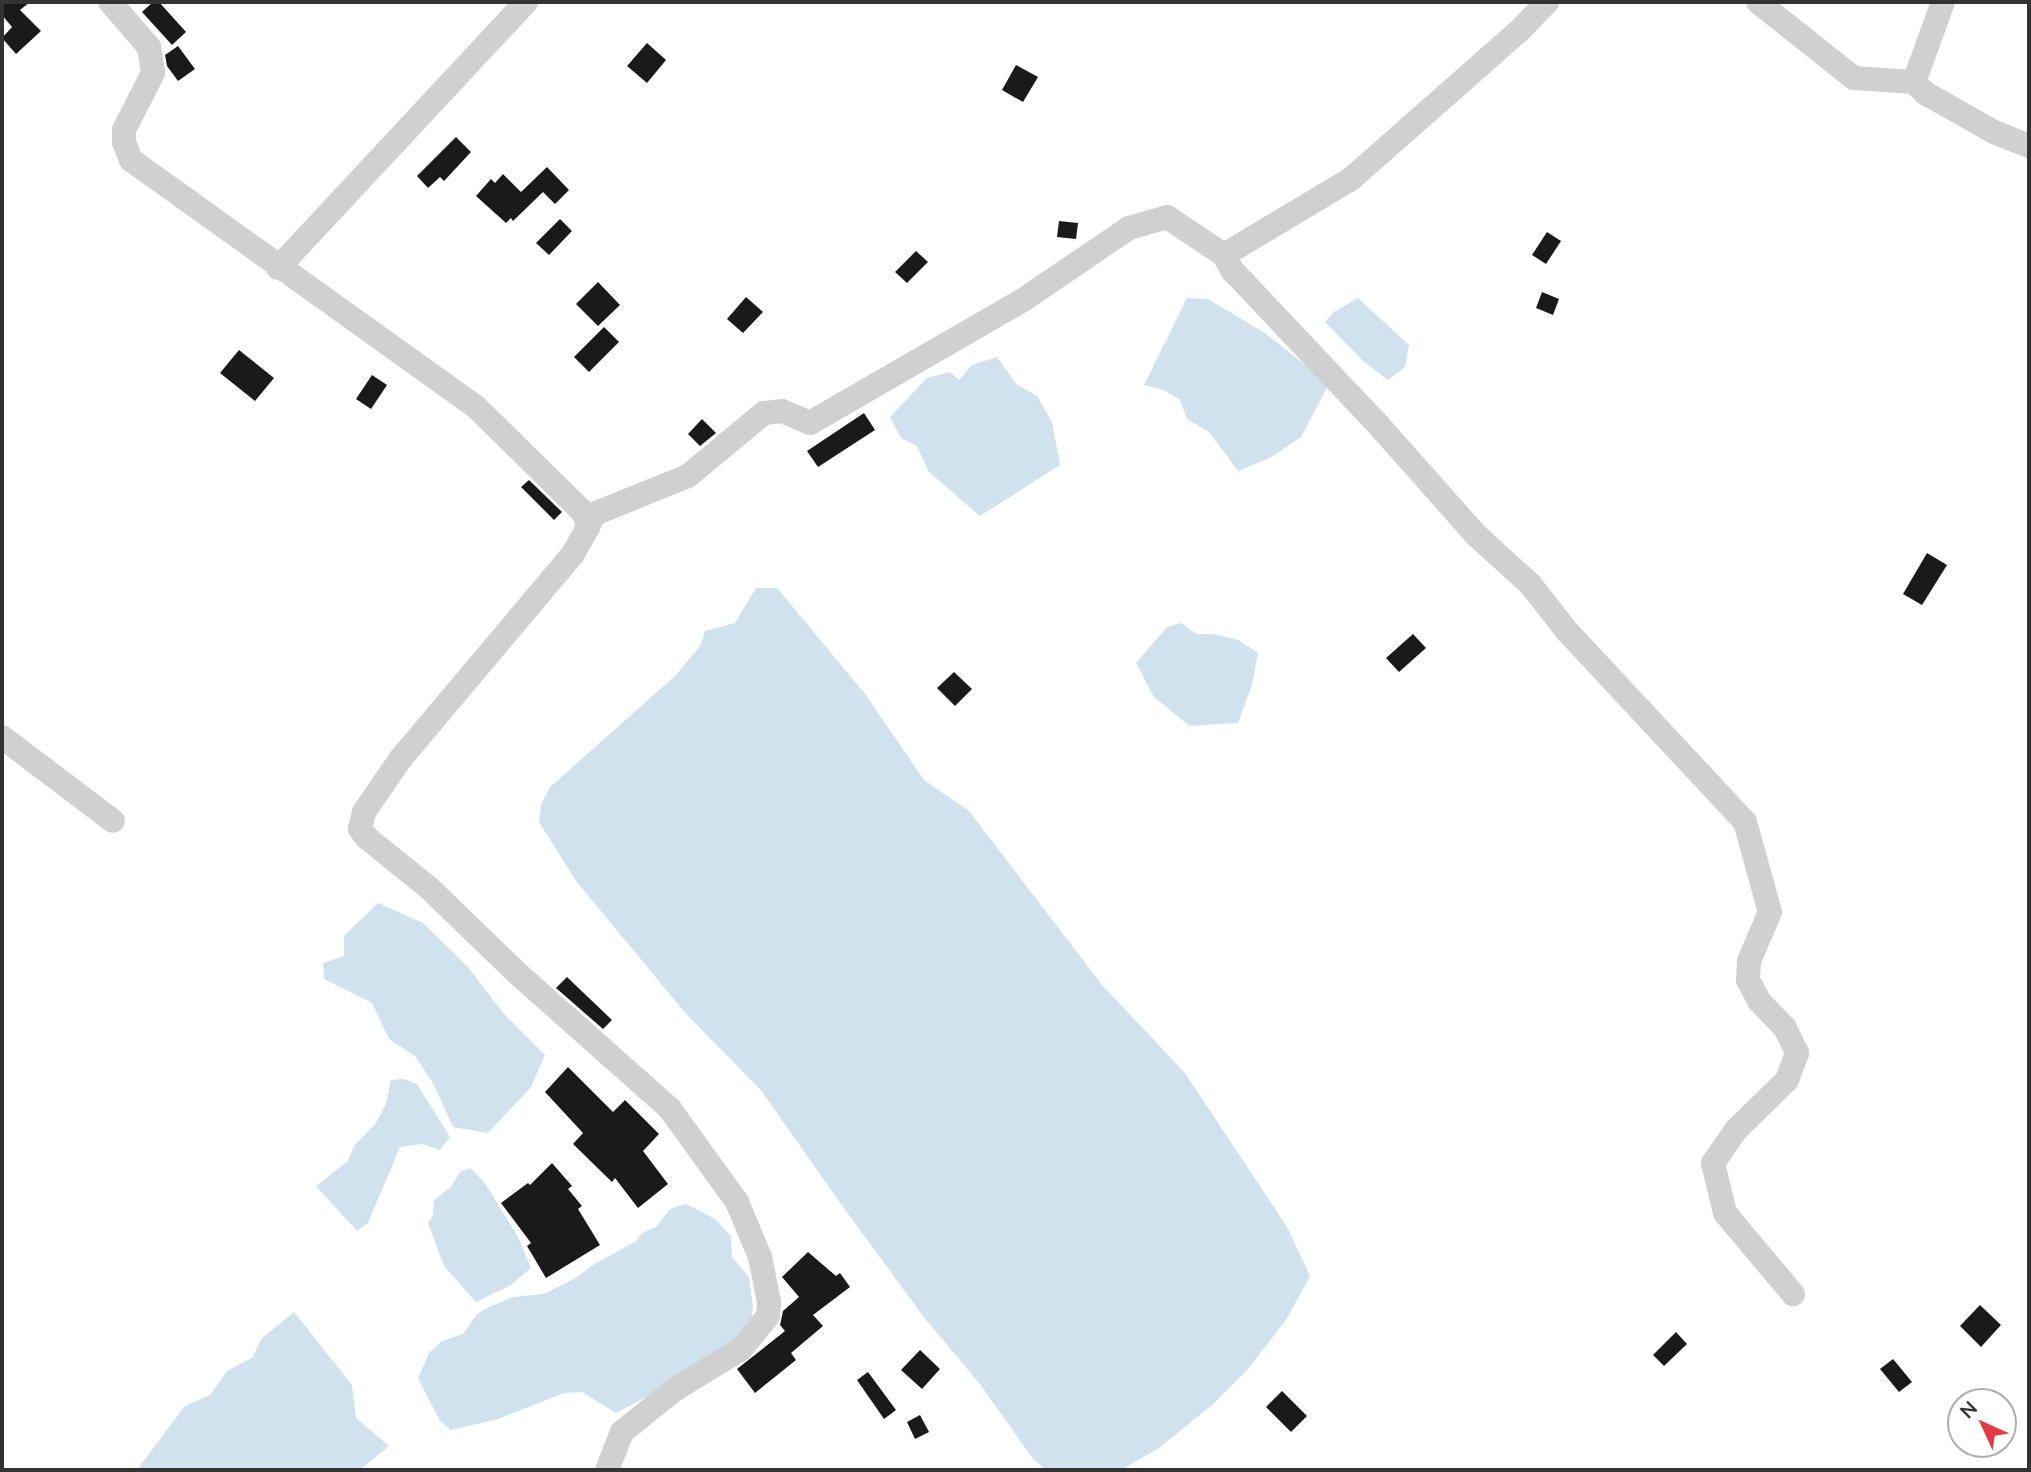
<!DOCTYPE html>
<html>
<head>
<meta charset="utf-8">
<style>
	body { margin:0 }
	#map { position:relative; width:2031px; height:1472px; overflow:hidden; background:#fff; font-family:Lato,sans-serif }
	div>[style] { position:absolute }
	.water>* { inset:0; background:#cfe2ee }
	.building>* { inset:0; background:#1a1a1a }
	.minor>* { height:24px; margin:-12px; padding:0 12px; transform-origin:12px; border-radius:12px; background:#d0d0d0 }
	span { translate:-50% -50%; white-space:nowrap; text-align:center; line-height:1.15; -webkit-text-stroke:7px #fff; paint-order:stroke }
	.frame { position:absolute; inset:0; border:4px solid #333; pointer-events:none }
	.north { position:absolute; left:1947px; top:1388px; width:70px; height:70px; box-sizing:border-box; background:#fff; border:2px solid #adadad; border-radius:50%; rotate:315deg; font-size:19px; font-weight:700; line-height:28px; text-align:center; color:#333 }
	.north::after { content:''; display:block; margin:auto; width:24px; height:32px; background:#e63946; clip-path:polygon(50% 0,100% 100%,50% 72%,0 100%) }
</style>
</head>
<body>
<div id="map">
	<div class="water">
		<i style="clip-path:polygon(1187px 298px,1208px 299px,1265px 333px,1329px 384px,1301px 437px,1270px 458px,1238px 471px,1209px 432px,1187px 419px,1180px 400px,1164px 390px,1144px 385px)"></i>
		<i style="clip-path:polygon(1358px 298px,1409px 345px,1405px 367px,1388px 380px,1363px 361px,1325px 322px,1334px 312px)"></i>
		<i style="clip-path:polygon(997px 357px,1016px 384px,1037px 396px,1052px 422px,1060px 465px,980px 516px,929px 472px,917px 446px,901px 438px,890px 417px,927px 378px,950px 372px,959px 380px,972px 365px)"></i>
		<i style="clip-path:polygon(756px 588px,777px 588px,865px 694px,924px 780px,969px 811px,1102px 985px,1185px 1073px,1287px 1227px,1310px 1276px,1286px 1320px,1248px 1369px,1212px 1405px,1159px 1448px,1121px 1470px,1046px 1470px,1033px 1459px,980px 1384px,923px 1316px,843px 1207px,760px 1089px,687px 1015px,576px 881px,539px 822px,541px 805px,550px 787px,676px 675px,700px 646px,705px 631px,735px 623px)"></i>
		<i style="clip-path:polygon(1181px 623px,1197px 634px,1213px 634px,1238px 640px,1258px 653px,1252px 685px,1238px 723px,1190px 726px,1154px 697px,1136px 663px,1167px 627px)"></i>
		<i style="clip-path:polygon(378px 903px,423px 923px,467px 966px,504px 1014px,545px 1055px,531px 1087px,488px 1133px,453px 1127px,433px 1083px,415px 1056px,389px 1039px,372px 1003px,324px 979px,323px 963px,344px 956px,344px 936px)"></i>
		<i style="clip-path:polygon(403px 1079px,417px 1084px,450px 1137px,440px 1150px,422px 1144px,400px 1147px,368px 1223px,357px 1231px,316px 1186px,348px 1161px,354px 1146px,376px 1123px,386px 1104px,391px 1080px)"></i>
		<i style="clip-path:polygon(470px 1168px,485px 1183px,518px 1237px,531px 1268px,511px 1285px,476px 1302px,444px 1266px,428px 1223px,433px 1215px,434px 1200px,451px 1187px,460px 1172px)"></i>
		<i style="clip-path:polygon(686px 1204px,715px 1219px,731px 1236px,732px 1257px,749px 1277px,753px 1307px,751px 1331px,729px 1353px,616px 1413px,582px 1392px,564px 1393px,498px 1419px,451px 1430px,440px 1421px,418px 1378px,429px 1353px,442px 1341px,463px 1334px,477px 1314px,489px 1307px,513px 1297px,544px 1294px,574px 1279px,593px 1265px,636px 1241px,642px 1233px,656px 1227px,670px 1209px)"></i>
		<i style="clip-path:polygon(294px 1312px,352px 1385px,356px 1418px,389px 1446px,360px 1470px,137px 1470px,185px 1406px,210px 1395px,227px 1371px,253px 1357px,261px 1339px)"></i>
	</div>
	<div class="building">
		<i style="clip-path:polygon(2px 2px,30px 2px,20px 10px,41px 31px,16px 54px,2px 38px,12px 27px,2px 15px)"></i>
		<i style="clip-path:polygon(153px 2px,159px 2px,186px 32px,172px 45px,142px 12px)"></i>
		<i style="clip-path:polygon(647px 43px,666px 60px,647px 83px,627px 66px)"></i>
		<i style="clip-path:polygon(178px 46px,195px 69px,178px 81px,167px 66px,165px 55px)"></i>
		<i style="clip-path:polygon(1016px 65px,1038px 77px,1023px 102px,1002px 90px)"></i>
		<i style="clip-path:polygon(456px 137px,471px 152px,444px 181px,440px 177px,428px 188px,417px 176px)"></i>
		<i style="clip-path:polygon(547px 167px,569px 190px,555px 204px,543px 192px,513px 221px,511px 218px,506px 223px,476px 196px,491px 179px,495px 183px,503px 174px,521px 192px)"></i>
		<i style="clip-path:polygon(560px 219px,572px 231px,549px 255px,536px 243px)"></i>
		<i style="clip-path:polygon(1059px 221px,1078px 223px,1076px 239px,1057px 237px)"></i>
		<i style="clip-path:polygon(1547px 232px,1561px 241px,1546px 264px,1532px 255px)"></i>
		<i style="clip-path:polygon(916px 251px,928px 262px,907px 283px,895px 272px)"></i>
		<i style="clip-path:polygon(598px 282px,620px 305px,598px 326px,576px 304px)"></i>
		<i style="clip-path:polygon(1542px 292px,1559px 299px,1553px 315px,1536px 308px)"></i>
		<i style="clip-path:polygon(746px 297px,763px 312px,743px 333px,727px 319px)"></i>
		<i style="clip-path:polygon(604px 327px,619px 342px,589px 372px,574px 357px)"></i>
		<i style="clip-path:polygon(239px 350px,274px 378px,255px 401px,220px 373px)"></i>
		<i style="clip-path:polygon(372px 375px,387px 385px,371px 409px,356px 399px)"></i>
		<i style="clip-path:polygon(864px 413px,875px 430px,818px 467px,807px 451px)"></i>
		<i style="clip-path:polygon(702px 419px,716px 433px,700px 446px,688px 434px)"></i>
		<i style="clip-path:polygon(529px 480px,562px 512px,554px 520px,521px 487px)"></i>
		<i style="clip-path:polygon(1927px 553px,1947px 565px,1922px 605px,1903px 594px)"></i>
		<i style="clip-path:polygon(1413px 634px,1426px 648px,1399px 672px,1386px 658px)"></i>
		<i style="clip-path:polygon(954px 672px,972px 689px,955px 706px,937px 688px)"></i>
		<i style="clip-path:polygon(567px 977px,612px 1020px,603px 1029px,556px 988px)"></i>
		<i style="clip-path:polygon(568px 1067px,613px 1112px,625px 1100px,659px 1134px,643px 1151px,668px 1184px,638px 1208px,615px 1178px,612px 1182px,573px 1144px,583px 1133px,545px 1092px)"></i>
		<i style="clip-path:polygon(552px 1163px,572px 1186px,568px 1189px,582px 1206px,578px 1209px,600px 1245px,546px 1278px,527px 1246px,531px 1243px,501px 1203px,528px 1183px,530px 1185px)"></i>
		<i style="clip-path:polygon(808px 1252px,836px 1276px,840px 1273px,850px 1287px,813px 1315px,823px 1326px,791px 1353px,796px 1360px,755px 1393px,737px 1369px,785px 1331px,780px 1325px,783px 1311px,799px 1297px,782px 1277px)"></i>
		<i style="clip-path:polygon(1980px 1305px,2001px 1325px,1981px 1347px,1960px 1326px)"></i>
		<i style="clip-path:polygon(1676px 1332px,1687px 1344px,1664px 1366px,1653px 1355px)"></i>
		<i style="clip-path:polygon(920px 1350px,940px 1369px,922px 1389px,901px 1370px)"></i>
		<i style="clip-path:polygon(1893px 1359px,1912px 1382px,1899px 1392px,1880px 1369px)"></i>
		<i style="clip-path:polygon(868px 1372px,896px 1410px,884px 1419px,857px 1380px)"></i>
		<i style="clip-path:polygon(1282px 1391px,1307px 1416px,1291px 1432px,1266px 1407px)"></i>
		<i style="clip-path:polygon(920px 1415px,929px 1432px,915px 1439px,907px 1422px)"></i>
	</div>
	<div class="minor">
		<i style="left:110px;top:2px;width:60px;rotate:49.1deg"></i>
		<i style="left:149px;top:47px;width:26px;rotate:81deg"></i>
		<i style="left:153px;top:73px;width:64px;rotate:117deg"></i>
		<i style="left:124px;top:130px;width:12px;rotate:90deg"></i>
		<i style="left:124px;top:142px;width:19px;rotate:69deg"></i>
		<i style="left:131px;top:160px;width:424px;rotate:35.6deg"></i>
		<i style="left:476px;top:407px;width:151px;rotate:44.5deg"></i>
		<i style="left:584px;top:513px;width:15px;rotate:74deg"></i>
		<i style="left:588px;top:527px;width:31px;rotate:119deg"></i>
		<i style="left:573px;top:554px;width:267px;rotate:130.1deg"></i>
		<i style="left:401px;top:758px;width:65px;rotate:124.4deg"></i>
		<i style="left:364px;top:812px;width:17px;rotate:103deg"></i>
		<i style="left:360px;top:829px;width:11px;rotate:52deg"></i>
		<i style="left:367px;top:838px;width:78px;rotate:38.8deg"></i>
		<i style="left:428px;top:887px;width:124px;rotate:44deg"></i>
		<i style="left:517px;top:973px;width:205px;rotate:41.6deg"></i>
		<i style="left:670px;top:1109px;width:115px;rotate:54.2deg"></i>
		<i style="left:737px;top:1202px;width:60px;rotate:67.3deg"></i>
		<i style="left:760px;top:1257px;width:46px;rotate:78.7deg"></i>
		<i style="left:769px;top:1302px;width:14px;rotate:94deg"></i>
		<i style="left:768px;top:1316px;width:43px;rotate:129.3deg"></i>
		<i style="left:741px;top:1349px;width:79px;rotate:148.5deg"></i>
		<i style="left:674px;top:1390px;width:67px;rotate:141.1deg"></i>
		<i style="left:622px;top:1432px;width:41px;rotate:111.5deg"></i>
		<i style="left:1758px;top:2px;width:122px;rotate:38.4deg"></i>
		<i style="left:1854px;top:78px;width:60px;rotate:3.8deg"></i>
		<i style="left:1914px;top:82px;width:16px;rotate:45deg"></i>
		<i style="left:1925px;top:93px;width:79px;rotate:29.5deg"></i>
		<i style="left:1994px;top:132px;width:38px;rotate:22deg"></i>
		<i style="left:1914px;top:82px;width:85px;rotate:-70.1deg"></i>
		<i style="left:1224px;top:255px;width:148px;rotate:-30.9deg"></i>
		<i style="left:1351px;top:179px;width:228px;rotate:-41.4deg"></i>
		<i style="left:1522px;top:28px;width:36px;rotate:-46deg"></i>
		<i style="left:278px;top:268px;width:364px;rotate:-47deg"></i>
		<i style="left:588px;top:527px;width:14px;rotate:-65deg"></i>
		<i style="left:594px;top:514px;width:101px;rotate:-22deg"></i>
		<i style="left:688px;top:476px;width:99px;rotate:-39.7deg"></i>
		<i style="left:764px;top:413px;width:18px;rotate:-6deg"></i>
		<i style="left:782px;top:411px;width:30px;rotate:23deg"></i>
		<i style="left:810px;top:423px;width:246px;rotate:-30deg"></i>
		<i style="left:1023px;top:300px;width:128px;rotate:-34.2deg"></i>
		<i style="left:1129px;top:228px;width:40px;rotate:-16deg"></i>
		<i style="left:1167px;top:217px;width:69px;rotate:33.7deg"></i>
		<i style="left:1224px;top:255px;width:17px;rotate:62deg"></i>
		<i style="left:1232px;top:270px;width:207px;rotate:46.6deg"></i>
		<i style="left:1374px;top:420px;width:154px;rotate:48.4deg"></i>
		<i style="left:1476px;top:535px;width:73px;rotate:42.2deg"></i>
		<i style="left:1530px;top:584px;width:58px;rotate:52deg"></i>
		<i style="left:1566px;top:630px;width:262px;rotate:47deg"></i>
		<i style="left:1745px;top:822px;width:93px;rotate:74.5deg"></i>
		<i style="left:1770px;top:912px;width:53px;rotate:113.2deg"></i>
		<i style="left:1749px;top:961px;width:19px;rotate:93deg"></i>
		<i style="left:1748px;top:980px;width:24px;rotate:62deg"></i>
		<i style="left:1759px;top:1001px;width:37px;rotate:46deg"></i>
		<i style="left:1785px;top:1028px;width:28px;rotate:64deg"></i>
		<i style="left:1797px;top:1053px;width:29px;rotate:110deg"></i>
		<i style="left:1787px;top:1080px;width:71px;rotate:135.6deg"></i>
		<i style="left:1736px;top:1130px;width:40px;rotate:124.9deg"></i>
		<i style="left:1713px;top:1163px;width:51px;rotate:76.5deg"></i>
		<i style="left:1725px;top:1213px;width:106px;rotate:50deg"></i>
		<i style="left:2px;top:737px;width:139px;rotate:37.1deg"></i>
	</div>
	<div class="frame"></div>
	<div class="north">N</div>
</div>
</body>
</html>
